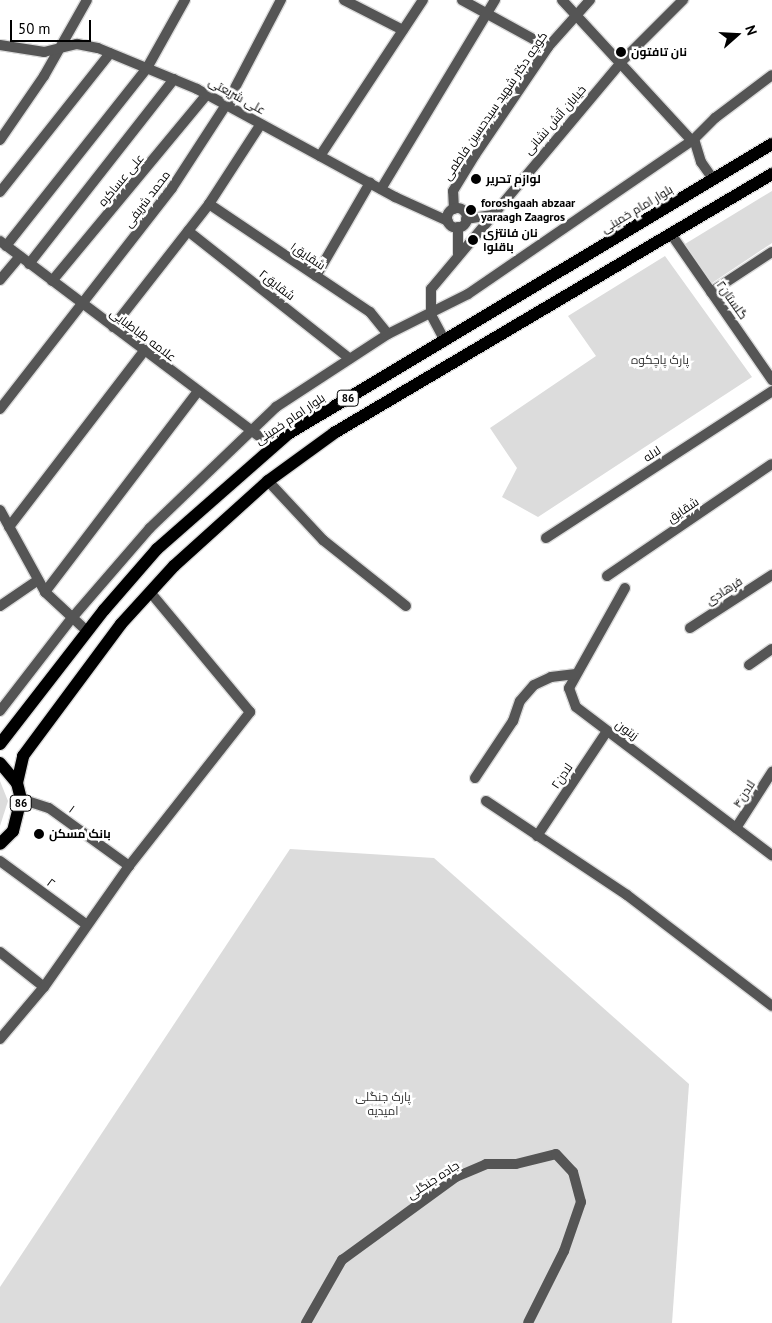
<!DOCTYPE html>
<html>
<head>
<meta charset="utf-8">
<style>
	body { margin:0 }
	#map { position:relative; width:772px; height:1323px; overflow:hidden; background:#fff; font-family:"PT Sans",Cairo,sans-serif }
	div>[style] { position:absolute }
	.green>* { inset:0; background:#dcdcdc }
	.roads { filter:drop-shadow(1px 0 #dbdbdb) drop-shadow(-1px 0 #dbdbdb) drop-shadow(0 1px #dbdbdb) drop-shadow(0 -1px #dbdbdb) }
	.minor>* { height:10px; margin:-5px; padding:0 5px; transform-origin:5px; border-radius:5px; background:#555 }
	.tertiary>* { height:10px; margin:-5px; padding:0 5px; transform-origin:5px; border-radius:5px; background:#555 }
	.tertiary>.ring { margin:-5px; padding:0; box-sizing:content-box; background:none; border:10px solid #555; border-radius:50% }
	.primary>* { height:12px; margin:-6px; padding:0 6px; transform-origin:6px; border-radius:6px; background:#000 }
	.dots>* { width:14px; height:14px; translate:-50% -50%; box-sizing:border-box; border:2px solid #fff; border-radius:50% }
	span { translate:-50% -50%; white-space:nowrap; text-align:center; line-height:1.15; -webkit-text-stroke:5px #fff; paint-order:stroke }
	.shield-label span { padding:1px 4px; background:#fff; border:1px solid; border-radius:4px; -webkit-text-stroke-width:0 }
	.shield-label { font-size:11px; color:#000; font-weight:700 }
	.poi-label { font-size:12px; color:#000; font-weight:700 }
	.left { translate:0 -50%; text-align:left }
	.street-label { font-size:12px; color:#000 }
	.park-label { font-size:12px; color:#333 }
	.north { position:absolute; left:712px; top:10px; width:50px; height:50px; -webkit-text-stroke:4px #fff; paint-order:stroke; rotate:71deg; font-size:14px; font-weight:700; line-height:20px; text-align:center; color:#000 }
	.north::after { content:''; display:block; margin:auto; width:18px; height:22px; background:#000; clip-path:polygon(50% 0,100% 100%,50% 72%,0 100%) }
	.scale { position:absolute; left:10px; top:20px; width:81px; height:22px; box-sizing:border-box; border:2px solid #000; border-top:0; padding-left:6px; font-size:15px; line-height:18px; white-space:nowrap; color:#000; -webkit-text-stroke:4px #fff; paint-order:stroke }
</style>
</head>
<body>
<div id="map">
	<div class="green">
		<i style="clip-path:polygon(772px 191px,772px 243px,712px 283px,685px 244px)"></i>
		<i style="clip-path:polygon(665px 256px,752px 377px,538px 517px,502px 497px,517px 468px,490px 428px,596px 356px,568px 316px)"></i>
		<i style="clip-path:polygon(0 781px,8px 801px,0 826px)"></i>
		<i style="clip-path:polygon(290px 849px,434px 858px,689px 1084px,672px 1323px,0 1323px,0 1287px)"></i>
	</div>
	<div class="roads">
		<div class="minor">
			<i style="left:344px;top:0;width:66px;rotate:27deg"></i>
			<i style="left:462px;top:0;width:98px;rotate:28.7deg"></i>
			<i style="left:562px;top:0;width:192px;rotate:47.3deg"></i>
			<i style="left:0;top:140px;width:78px;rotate:-55.5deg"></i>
			<i style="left:44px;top:76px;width:87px;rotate:-60.5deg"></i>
			<i style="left:320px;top:156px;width:187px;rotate:-56.6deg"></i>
			<i style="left:713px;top:179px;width:21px;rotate:-125deg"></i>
			<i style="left:701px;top:162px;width:24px;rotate:-107deg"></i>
			<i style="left:694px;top:139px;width:30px;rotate:-45deg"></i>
			<i style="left:715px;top:118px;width:71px;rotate:-37deg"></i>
			<i style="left:381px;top:189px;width:221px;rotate:-58.9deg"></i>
			<i style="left:0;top:192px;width:177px;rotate:-51.6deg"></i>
			<i style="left:209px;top:204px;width:194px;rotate:33.9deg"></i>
			<i style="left:370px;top:312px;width:28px;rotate:51deg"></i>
			<i style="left:454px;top:209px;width:18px;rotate:-93deg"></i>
			<i style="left:453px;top:191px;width:42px;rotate:-58.6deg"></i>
			<i style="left:475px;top:155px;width:130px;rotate:-55.9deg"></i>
			<i style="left:548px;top:47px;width:63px;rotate:-48.2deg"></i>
			<i style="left:188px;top:231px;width:206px;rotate:38.3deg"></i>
			<i style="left:671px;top:234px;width:178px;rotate:55.3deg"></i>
			<i style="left:6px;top:246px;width:227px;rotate:-51.6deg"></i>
			<i style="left:147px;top:68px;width:78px;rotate:-60.8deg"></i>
			<i style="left:29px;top:264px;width:235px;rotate:-51.9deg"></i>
			<i style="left:316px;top:276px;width:108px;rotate:-59.9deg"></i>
			<i style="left:0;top:280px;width:31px;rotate:-50deg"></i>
			<i style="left:52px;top:281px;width:243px;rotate:-50.3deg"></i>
			<i style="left:711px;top:292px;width:73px;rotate:-33.3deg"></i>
			<i style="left:113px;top:327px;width:156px;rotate:-52deg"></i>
			<i style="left:209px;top:204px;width:95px;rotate:-57deg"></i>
			<i style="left:0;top:409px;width:280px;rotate:-52.1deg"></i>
			<i style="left:172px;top:188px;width:99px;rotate:-57deg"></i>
			<i style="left:226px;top:105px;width:119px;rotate:-62.4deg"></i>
			<i style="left:268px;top:481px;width:81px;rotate:47deg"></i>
			<i style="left:323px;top:540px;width:106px;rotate:38.5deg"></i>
			<i style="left:0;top:510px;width:94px;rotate:61.2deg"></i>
			<i style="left:45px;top:592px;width:57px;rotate:42.9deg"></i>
			<i style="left:9px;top:527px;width:222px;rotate:-52.5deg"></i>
			<i style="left:607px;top:576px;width:199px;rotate:-34.2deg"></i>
			<i style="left:625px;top:588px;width:115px;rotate:119.2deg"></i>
			<i style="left:569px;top:688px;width:20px;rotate:70deg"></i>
			<i style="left:576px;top:707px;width:246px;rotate:37.1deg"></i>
			<i style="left:45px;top:592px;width:253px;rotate:-52.7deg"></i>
			<i style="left:0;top:606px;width:46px;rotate:-34.4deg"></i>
			<i style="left:690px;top:628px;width:98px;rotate:-32.9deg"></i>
			<i style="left:749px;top:665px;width:28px;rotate:-35deg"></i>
			<i style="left:0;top:711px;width:118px;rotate:-52.3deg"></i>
			<i style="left:72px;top:618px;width:119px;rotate:-49.1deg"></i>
			<i style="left:150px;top:528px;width:175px;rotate:-43.8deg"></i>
			<i style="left:276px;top:407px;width:134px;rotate:-33.1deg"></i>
			<i style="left:388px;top:334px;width:89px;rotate:-26.6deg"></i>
			<i style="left:468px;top:294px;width:274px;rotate:-34.4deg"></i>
			<i style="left:475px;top:778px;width:69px;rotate:-56.3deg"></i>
			<i style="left:513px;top:721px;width:21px;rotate:-71deg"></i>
			<i style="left:520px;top:701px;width:21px;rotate:-49deg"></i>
			<i style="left:534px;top:685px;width:19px;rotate:-25deg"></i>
			<i style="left:551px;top:677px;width:25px;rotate:-7deg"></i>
			<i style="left:21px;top:799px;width:29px;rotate:18deg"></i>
			<i style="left:49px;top:808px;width:99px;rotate:35.9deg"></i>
			<i style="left:486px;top:801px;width:169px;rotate:33.7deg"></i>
			<i style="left:627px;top:895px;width:183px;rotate:37.4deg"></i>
			<i style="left:736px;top:828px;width:67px;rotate:-57.3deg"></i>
			<i style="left:537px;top:836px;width:126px;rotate:-56.3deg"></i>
			<i style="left:0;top:861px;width:108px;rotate:36.3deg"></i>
			<i style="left:0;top:952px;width:56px;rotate:38.5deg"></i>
			<i style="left:0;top:1039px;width:68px;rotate:-49.8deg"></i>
			<i style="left:44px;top:987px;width:148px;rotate:-54.9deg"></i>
			<i style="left:129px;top:866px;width:196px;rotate:-51.8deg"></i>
			<i style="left:250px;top:712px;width:156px;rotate:-129.8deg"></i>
		</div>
		<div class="tertiary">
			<i style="left:0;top:45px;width:45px;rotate:9deg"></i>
			<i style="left:44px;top:52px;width:34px;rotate:-14deg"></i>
			<i style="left:77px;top:44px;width:21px;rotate:11deg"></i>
			<i style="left:98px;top:48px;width:107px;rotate:22.5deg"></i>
			<i style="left:197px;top:89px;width:226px;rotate:28.6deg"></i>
			<i style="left:395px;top:197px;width:58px;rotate:24.4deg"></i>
			<i class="ring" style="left:447px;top:208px;width:10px;height:10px"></i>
			<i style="left:466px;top:219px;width:25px;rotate:-9deg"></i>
			<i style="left:458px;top:227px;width:27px;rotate:90deg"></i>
			<i style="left:0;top:241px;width:341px;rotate:37deg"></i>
			<i style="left:445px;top:341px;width:30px;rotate:-118deg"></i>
			<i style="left:431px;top:315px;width:26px;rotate:-90deg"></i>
			<i style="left:431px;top:289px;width:303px;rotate:-50deg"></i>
			<i style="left:626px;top:57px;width:81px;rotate:-45deg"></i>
			<i style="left:546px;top:538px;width:270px;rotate:-33deg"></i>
			<i style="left:306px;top:1323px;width:73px;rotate:-60.3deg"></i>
			<i style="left:342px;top:1260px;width:141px;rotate:-36.1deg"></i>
			<i style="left:456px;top:1177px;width:33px;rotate:-23deg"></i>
			<i style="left:486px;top:1164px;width:30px"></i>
			<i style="left:516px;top:1164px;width:41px;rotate:-14deg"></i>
			<i style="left:556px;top:1154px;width:25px;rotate:47deg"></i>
			<i style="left:573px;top:1172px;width:31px;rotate:75deg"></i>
			<i style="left:581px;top:1202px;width:52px;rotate:109.1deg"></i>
			<i style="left:564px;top:1251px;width:80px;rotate:116.6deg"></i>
		</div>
		<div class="primary">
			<i style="left:0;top:744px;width:170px;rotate:-52.2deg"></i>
			<i style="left:104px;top:610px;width:81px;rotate:-49deg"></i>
			<i style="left:157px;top:549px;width:174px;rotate:-41.3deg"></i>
			<i style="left:288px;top:434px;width:564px;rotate:-30.93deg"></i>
			<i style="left:0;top:763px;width:26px;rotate:50deg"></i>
			<i style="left:17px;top:783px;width:16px;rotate:76deg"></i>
			<i style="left:21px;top:799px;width:33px;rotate:104deg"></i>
			<i style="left:13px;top:831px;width:18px;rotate:135deg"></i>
			<i style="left:17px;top:783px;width:28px;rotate:-77deg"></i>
			<i style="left:23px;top:756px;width:164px;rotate:-53.4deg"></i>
			<i style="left:121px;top:624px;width:79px;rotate:-47.6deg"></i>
			<i style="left:174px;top:566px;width:127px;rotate:-42.1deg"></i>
			<i style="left:268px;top:481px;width:82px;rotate:-36deg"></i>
			<i style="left:334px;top:433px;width:509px;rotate:-30.6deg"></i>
		</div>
	</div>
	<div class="dots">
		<i style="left:621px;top:52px;background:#000"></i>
		<i style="left:476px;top:179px;background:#000"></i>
		<i style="left:471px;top:210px;background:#000"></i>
		<i style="left:473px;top:240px;background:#000"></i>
		<i style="left:39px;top:834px;background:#000"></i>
	</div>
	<div class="shield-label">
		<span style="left:348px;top:398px">86</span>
		<span style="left:21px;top:803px">86</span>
	</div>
	<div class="poi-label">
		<span class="left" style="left:631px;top:52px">نان تافتون</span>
		<span class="left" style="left:486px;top:179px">لوازم تحریر</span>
		<span class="left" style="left:481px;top:210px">foroshgaah abzaar<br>yaraagh Zaagros</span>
		<span class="left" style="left:483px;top:240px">نان فانتزی<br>باقلوا</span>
		<span class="left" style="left:49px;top:834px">بانک مسکن</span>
	</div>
	<div class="street-label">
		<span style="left:237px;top:96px;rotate:29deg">علی شریعتی</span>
		<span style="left:495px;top:106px;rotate:-56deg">کوچه دکتر شهید سیدحسین فاطمی</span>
		<span style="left:555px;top:120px;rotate:-49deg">خیابان آتش نشانی</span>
		<span style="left:121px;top:180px;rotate:-50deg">علی عساکره</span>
		<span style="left:147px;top:199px;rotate:-53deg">محمد شریفی</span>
		<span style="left:637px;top:209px;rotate:-31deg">بلوار امام خمینی</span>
		<span style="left:308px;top:256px;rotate:34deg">شقایق۱</span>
		<span style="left:277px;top:285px;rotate:38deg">شقایق۲</span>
		<span style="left:732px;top:300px;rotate:55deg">گلستان۲</span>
		<span style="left:143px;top:335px;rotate:37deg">علامه طباطبایی</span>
		<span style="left:290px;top:419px;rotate:-34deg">بلوار امام خمینی</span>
		<span style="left:652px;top:454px;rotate:-33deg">لاله</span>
		<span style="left:683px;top:510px;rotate:-34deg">شقایق</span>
		<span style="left:724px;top:591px;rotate:-33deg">فرهادی</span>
		<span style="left:627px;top:730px;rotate:36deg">زیتون</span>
		<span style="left:562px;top:776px;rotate:-56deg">لادن۲</span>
		<span style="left:744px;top:794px;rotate:-57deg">لادن۴</span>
		<span style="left:72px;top:809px;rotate:36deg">۱</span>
		<span style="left:51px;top:883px;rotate:37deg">۲</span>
		<span style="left:433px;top:1180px;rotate:-33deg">جاده جنگلی</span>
	</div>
	<div class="park-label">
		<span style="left:660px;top:360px">پارک پاچکوه</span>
		<span style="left:383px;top:1104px">پارک جنگلی<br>امیدیه</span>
	</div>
	<div class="north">N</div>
	<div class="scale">50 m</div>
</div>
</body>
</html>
